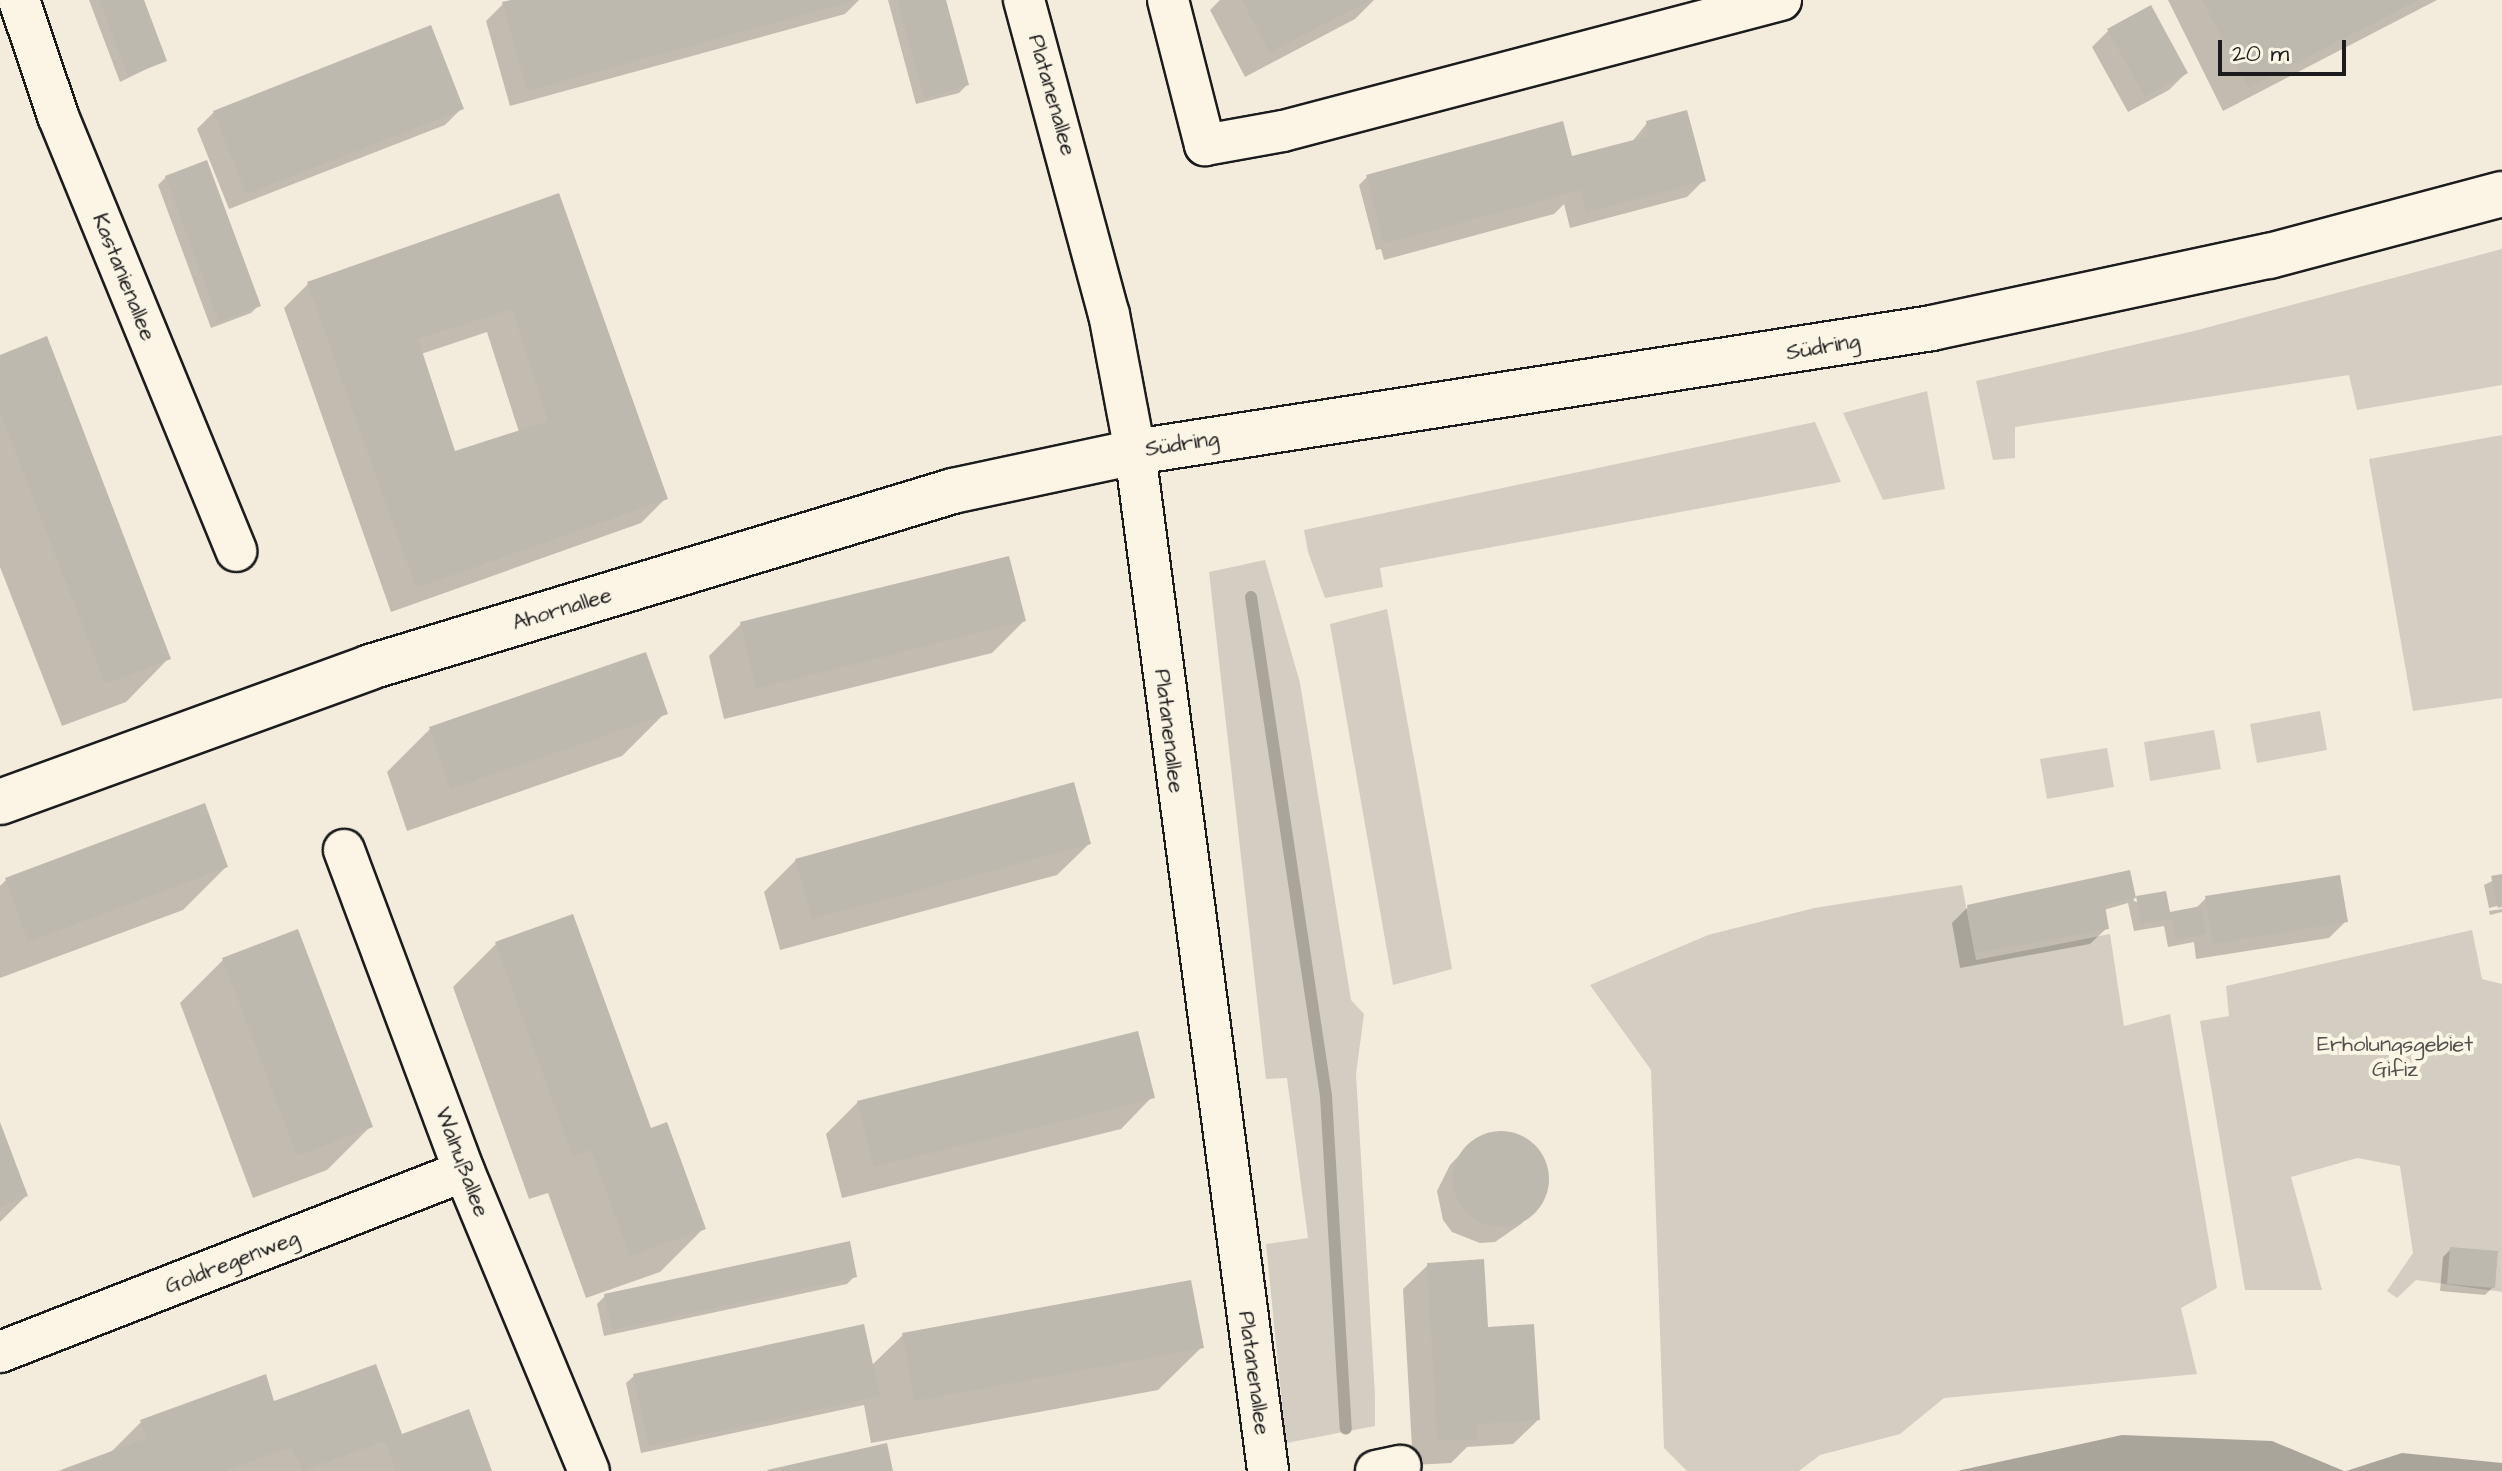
<!DOCTYPE html>
<html>
<head>
<meta charset="utf-8">
<style>
	body { margin:0 }
	#map { position:relative; width:2502px; height:1471px; overflow:hidden; background:#f3ecdd; font-family:"Architects Daughter",sans-serif }
	div>[style] { position:absolute }
	.green>* { inset:0; background:#d3cec1 }
	.water>* { inset:0; background:#aaa59b }
	.shadow>* { inset:0; background:#0003 }
	.stream>* { height:12px; margin:-6px; padding:0 6px; transform-origin:6px; border-radius:6px; background:#aaa59b }
	.building>* { inset:0; background:#beb9ae }
	.round { border-radius:50% }
	.roads { filter:drop-shadow(2px 0 #1c1c1c) drop-shadow(-2px 0 #1c1c1c) drop-shadow(0 2px #1c1c1c) drop-shadow(0 -2px #1c1c1c) }
	.street>* { height:40px; margin:-20px; padding:0 20px; transform-origin:20px; border-radius:20px; background:#fcf5e5 }
	.secondary>* { height:44px; margin:-22px; padding:0 22px; transform-origin:22px; border-radius:22px; background:#fcf5e5 }
	span { translate:-50% -50%; white-space:nowrap; text-align:center; line-height:1.15; -webkit-text-stroke:8px #fcf5e5; paint-order:stroke }
	.street-label { font-size:22px; color:#1c1c1c }
	.park-label { font-size:22px; color:#53514e }
	.scale { position:absolute; left:2218px; top:40px; width:128px; height:36px; box-sizing:border-box; border:4px solid #1c1c1c; border-top:0; padding-left:10px; font-size:24px; line-height:28px; white-space:nowrap; color:#1c1c1c; -webkit-text-stroke:6px #fcf5e5; paint-order:stroke }
</style>
</head>
<body>
<div id="map">
	<div class="green">
		<i style="clip-path:polygon(2502px 249px,2502px 385px,2357px 410px,2349px 375px,2015px 427px,2015px 458px,1993px 460px,1976px 381px,2194px 331px)"></i>
		<i style="clip-path:polygon(1927px 391px,1945px 489px,1883px 500px,1843px 413px)"></i>
		<i style="clip-path:polygon(1815px 422px,1841px 482px,1380px 568px,1383px 587px,1325px 598px,1308px 552px,1304px 530px)"></i>
		<i style="clip-path:polygon(2502px 435px,2502px 698px,2413px 711px,2369px 459px)"></i>
		<i style="clip-path:polygon(1265px 560px,1300px 683px,1351px 1000px,1364px 1014px,1356px 1074px,1375px 1395px,1375px 1426px,1286px 1443px,1266px 1244px,1308px 1238px,1287px 1078px,1266px 1079px,1209px 572px)"></i>
		<i style="clip-path:polygon(1387px 609px,1452px 969px,1393px 985px,1330px 624px)"></i>
		<i style="clip-path:polygon(2320px 711px,2327px 750px,2257px 763px,2250px 724px)"></i>
		<i style="clip-path:polygon(2214px 730px,2221px 769px,2150px 781px,2144px 742px)"></i>
		<i style="clip-path:polygon(2107px 748px,2114px 787px,2047px 799px,2040px 759px)"></i>
		<i style="clip-path:polygon(1962px 885px,1976px 960px,2110px 934px,2124px 1026px,2170px 1014px,2217px 1288px,2181px 1308px,2197px 1374px,1944px 1398px,1900px 1434px,1820px 1455px,1799px 1471px,1687px 1471px,1664px 1448px,1651px 1070px,1590px 985px,1708px 935px,1814px 908px)"></i>
		<i style="clip-path:polygon(2472px 930px,2482px 979px,2502px 984px,2502px 1292px,2416px 1280px,2397px 1298px,2387px 1291px,2413px 1253px,2400px 1166px,2357px 1158px,2291px 1177px,2322px 1290px,2245px 1290px,2200px 1021px,2229px 1016px,2226px 986px)"></i>
	</div>
	<div class="water">
		<i style="clip-path:polygon(2122px 1435px,2272px 1441px,2344px 1471px,1957px 1471px)"></i>
		<i style="clip-path:polygon(2402px 1453px,2502px 1463px,2502px 1471px,2346px 1471px)"></i>
	</div>
	<div class="shadow">
		<i style="clip-path:polygon(89px 0,142px 0,165px 60px,120px 82px)"></i>
		<i style="clip-path:polygon(518px 0,859px 0,845px 14px,510px 106px,486px 21px,503px 4px)"></i>
		<i style="clip-path:polygon(888px 0,944px 0,967px 85px,959px 93px,916px 104px)"></i>
		<i style="clip-path:polygon(1220px 0,1374px 0,1355px 19px,1245px 77px,1210px 10px)"></i>
		<i style="clip-path:polygon(2168px 0,2437px 0,2223px 111px)"></i>
		<i style="clip-path:polygon(2108px 31px,2186px 73px,2169px 90px,2128px 112px,2092px 47px)"></i>
		<i style="clip-path:polygon(461px 109px,445px 125px,229px 209px,197px 129px,214px 112px)"></i>
		<i style="clip-path:polygon(1647px 123px,1704px 180px,1687px 197px,1570px 228px,1564px 204px,1554px 214px,1384px 260px,1381px 249px,1376px 250px,1359px 185px,1367px 177px,1570px 158px,1631px 143px)"></i>
		<i style="clip-path:polygon(166px 177px,259px 305px,251px 313px,211px 328px,158px 185px)"></i>
		<i style="clip-path:polygon(evenodd,558px 196px,666px 498px,641px 523px,391px 612px,284px 308px,308px 284px,558px 196px,487px 332px,519px 432px,453px 453px,421px 354px,487px 332px)"></i>
		<i style="clip-path:polygon(0 357px,169px 658px,126px 702px,62px 726px,0 567px)"></i>
		<i style="clip-path:polygon(1024px 621px,992px 653px,724px 719px,709px 656px,741px 624px)"></i>
		<i style="clip-path:polygon(665px 713px,622px 756px,407px 831px,387px 772px,430px 729px)"></i>
		<i style="clip-path:polygon(1089px 844px,1057px 875px,780px 950px,764px 892px,796px 860px)"></i>
		<i style="clip-path:polygon(226px 867px,183px 910px,0 978px,0 886px,6px 880px)"></i>
		<i style="clip-path:polygon(2129px 873px,2134px 901px,2169px 914px,2195px 909px,2206px 898px,2346px 921px,2329px 938px,2196px 959px,2194px 942px,2168px 947px,2164px 926px,2134px 931px,2128px 903px,2104px 910px,2107px 928px,2090px 944px,1960px 968px,1952px 923px,1968px 907px)"></i>
		<i style="clip-path:polygon(2502px 876px,2502px 905px,2489px 908px,2484px 885px)"></i>
		<i style="clip-path:polygon(2502px 909px,2502px 912px,2490px 915px,2489px 911px)"></i>
		<i style="clip-path:polygon(496px 944px,649px 1130px,704px 1228px,660px 1272px,586px 1298px,548px 1193px,529px 1199px,453px 987px)"></i>
		<i style="clip-path:polygon(223px 960px,370px 1127px,327px 1170px,253px 1198px,180px 1003px)"></i>
		<i style="clip-path:polygon(1152px 1097px,1121px 1129px,842px 1198px,826px 1134px,858px 1102px)"></i>
		<i style="clip-path:polygon(0 1127px,26px 1196px,0 1222px)"></i>
		<i style="clip-path:polygon(1494px 1133px,1524px 1139px,1536px 1149px,1547px 1177px,1538px 1207px,1521px 1224px,1495px 1242px,1480px 1243px,1452px 1232px,1443px 1220px,1437px 1191px,1450px 1165px,1467px 1147px)"></i>
		<i style="clip-path:polygon(2451px 1249px,2493px 1287px,2485px 1295px,2440px 1291px,2443px 1257px)"></i>
		<i style="clip-path:polygon(1428px 1265px,1486px 1329px,1538px 1420px,1513px 1444px,1467px 1447px,1451px 1463px,1413px 1465px,1403px 1289px)"></i>
		<i style="clip-path:polygon(855px 1276px,847px 1284px,604px 1336px,597px 1304px,605px 1296px)"></i>
		<i style="clip-path:polygon(903px 1335px,1202px 1347px,1158px 1390px,871px 1443px,864px 1405px,641px 1453px,626px 1383px,634px 1376px,871px 1366px)"></i>
		<i style="clip-path:polygon(273px 1404px,401px 1437px,490px 1471px,63px 1471px,109px 1454px,141px 1422px)"></i>
	</div>
	<div class="stream">
		<i style="left:1251px;top:597px;width:505px;rotate:81.45deg"></i>
		<i style="left:1326px;top:1096px;width:333px;rotate:86.6deg"></i>
	</div>
	<div class="building">
		<i style="clip-path:polygon(99px 0,144px 0,167px 61px,128px 76px)"></i>
		<i style="clip-path:polygon(511px 0,853px 0,854px 1px,527px 91px,502px 2px)"></i>
		<i style="clip-path:polygon(897px 0,946px 0,969px 85px,924px 98px)"></i>
		<i style="clip-path:polygon(1242px 0,1371px 0,1269px 53px)"></i>
		<i style="clip-path:polygon(2202px 0,2418px 0,2248px 88px)"></i>
		<i style="clip-path:polygon(2151px 5px,2188px 73px,2145px 97px,2107px 29px)"></i>
		<i style="clip-path:polygon(431px 25px,464px 109px,246px 194px,213px 111px)"></i>
		<i style="clip-path:polygon(1687px 110px,1706px 181px,1586px 212px,1581px 190px,1384px 244px,1366px 175px,1563px 121px,1572px 156px,1649px 136px,1646px 121px)"></i>
		<i style="clip-path:polygon(207px 160px,261px 306px,219px 322px,165px 176px)"></i>
		<i style="clip-path:polygon(evenodd,559px 193px,668px 499px,416px 588px,307px 282px,559px 193px,512px 309px,548px 421px,455px 451px,418px 339px,512px 309px)"></i>
		<i style="clip-path:polygon(47px 336px,171px 659px,105px 684px,0 412px,0 355px)"></i>
		<i style="clip-path:polygon(1009px 556px,1026px 621px,756px 689px,740px 622px)"></i>
		<i style="clip-path:polygon(646px 652px,668px 714px,450px 789px,429px 727px)"></i>
		<i style="clip-path:polygon(1074px 782px,1091px 844px,812px 919px,795px 859px)"></i>
		<i style="clip-path:polygon(205px 803px,228px 867px,28px 942px,5px 878px)"></i>
		<i style="clip-path:polygon(2130px 870px,2136px 898px,2105px 905px,2109px 929px,1976px 953px,1967px 905px)"></i>
		<i style="clip-path:polygon(2502px 874px,2502px 907px,2498px 908px,2491px 876px)"></i>
		<i style="clip-path:polygon(2340px 875px,2348px 922px,2213px 944px,2205px 896px)"></i>
		<i style="clip-path:polygon(2166px 891px,2170px 912px,2201px 906px,2206px 934px,2176px 940px,2172px 919px,2141px 924px,2136px 896px)"></i>
		<i style="clip-path:polygon(573px 914px,651px 1128px,667px 1122px,706px 1229px,630px 1256px,591px 1150px,573px 1157px,495px 942px)"></i>
		<i style="clip-path:polygon(298px 929px,373px 1127px,297px 1156px,222px 958px)"></i>
		<i style="clip-path:polygon(1138px 1031px,1155px 1098px,874px 1167px,857px 1101px)"></i>
		<i style="clip-path:polygon(0 1122px,28px 1196px,0 1207px)"></i>
		<i class="round" style="left:1453px;top:1131px;width:96px;height:96px"></i>
		<i style="clip-path:polygon(850px 1241px,857px 1277px,612px 1330px,604px 1294px)"></i>
		<i style="clip-path:polygon(2450px 1247px,2498px 1251px,2495px 1288px,2447px 1284px)"></i>
		<i style="clip-path:polygon(1484px 1259px,1488px 1327px,1534px 1324px,1540px 1420px,1477px 1424px,1478px 1439px,1437px 1441px,1427px 1263px)"></i>
		<i style="clip-path:polygon(1191px 1280px,1204px 1348px,914px 1401px,902px 1333px)"></i>
		<i style="clip-path:polygon(864px 1324px,880px 1396px,649px 1446px,633px 1374px)"></i>
		<i style="clip-path:polygon(376px 1364px,402px 1434px,469px 1409px,492px 1471px,396px 1471px,385px 1441px,303px 1471px,291px 1447px,225px 1471px,58px 1471px,147px 1438px,140px 1420px,266px 1374px,274px 1401px)"></i>
		<i style="clip-path:polygon(887px 1443px,893px 1471px,768px 1471px,767px 1470px)"></i>
	</div>
	<div class="roads">
		<div class="street">
			<i style="left:19px;top:0;width:122px;rotate:71.4deg"></i>
			<i style="left:58px;top:116px;width:470px;rotate:67.7deg"></i>
			<i style="left:1024px;top:0;width:325px;rotate:74.9deg"></i>
			<i style="left:1109px;top:314px;width:140px;rotate:79.3deg"></i>
			<i style="left:1135px;top:452px;width:1028px;rotate:82.56deg"></i>
			<i style="left:1168px;top:0;width:150px;rotate:75.7deg"></i>
			<i style="left:1205px;top:145px;width:79px;rotate:-10.2deg"></i>
			<i style="left:1283px;top:131px;width:515px;rotate:-14.74deg"></i>
			<i style="left:344px;top:850px;width:343px;rotate:69.5deg"></i>
			<i style="left:464px;top:1171px;width:325px;rotate:67.4deg"></i>
			<i style="left:0;top:1352px;width:498px;rotate:-21.3deg"></i>
			<i style="left:1376px;top:1471px;width:25px;rotate:-12deg"></i>
		</div>
		<div class="secondary">
			<i style="left:0;top:802px;width:394px;rotate:-20deg"></i>
			<i style="left:370px;top:667px;width:609px;rotate:-16.8deg"></i>
			<i style="left:953px;top:491px;width:186px;rotate:-12.1deg"></i>
			<i style="left:1135px;top:452px;width:807px;rotate:-8.84deg"></i>
			<i style="left:1932px;top:328px;width:345px;rotate:-12.1deg"></i>
			<i style="left:2269px;top:256px;width:241px;rotate:-14.9deg"></i>
		</div>
	</div>
	<div class="street-label">
		<span style="left:1052px;top:95px;rotate:74deg">Platanenallee</span>
		<span style="left:124px;top:277px;rotate:68deg">Kastanienallee</span>
		<span style="left:1823px;top:347px;rotate:-10deg">Südring</span>
		<span style="left:1182px;top:444px;rotate:-9deg">Südring</span>
		<span style="left:562px;top:609px;rotate:-17deg">Ahornallee</span>
		<span style="left:1169px;top:731px;rotate:83deg">Platanenallee</span>
		<span style="left:462px;top:1162px;rotate:69deg">Walnußallee</span>
		<span style="left:232px;top:1262px;rotate:-21deg">Goldregenweg</span>
		<span style="left:1254px;top:1373px;rotate:82deg">Platanenallee</span>
	</div>
	<div class="park-label">
		<span style="left:2395px;top:1057px">Erholungsgebiet<br>Gifiz</span>
	</div>
	<div class="scale">20 m</div>
</div>
</body>
</html>
